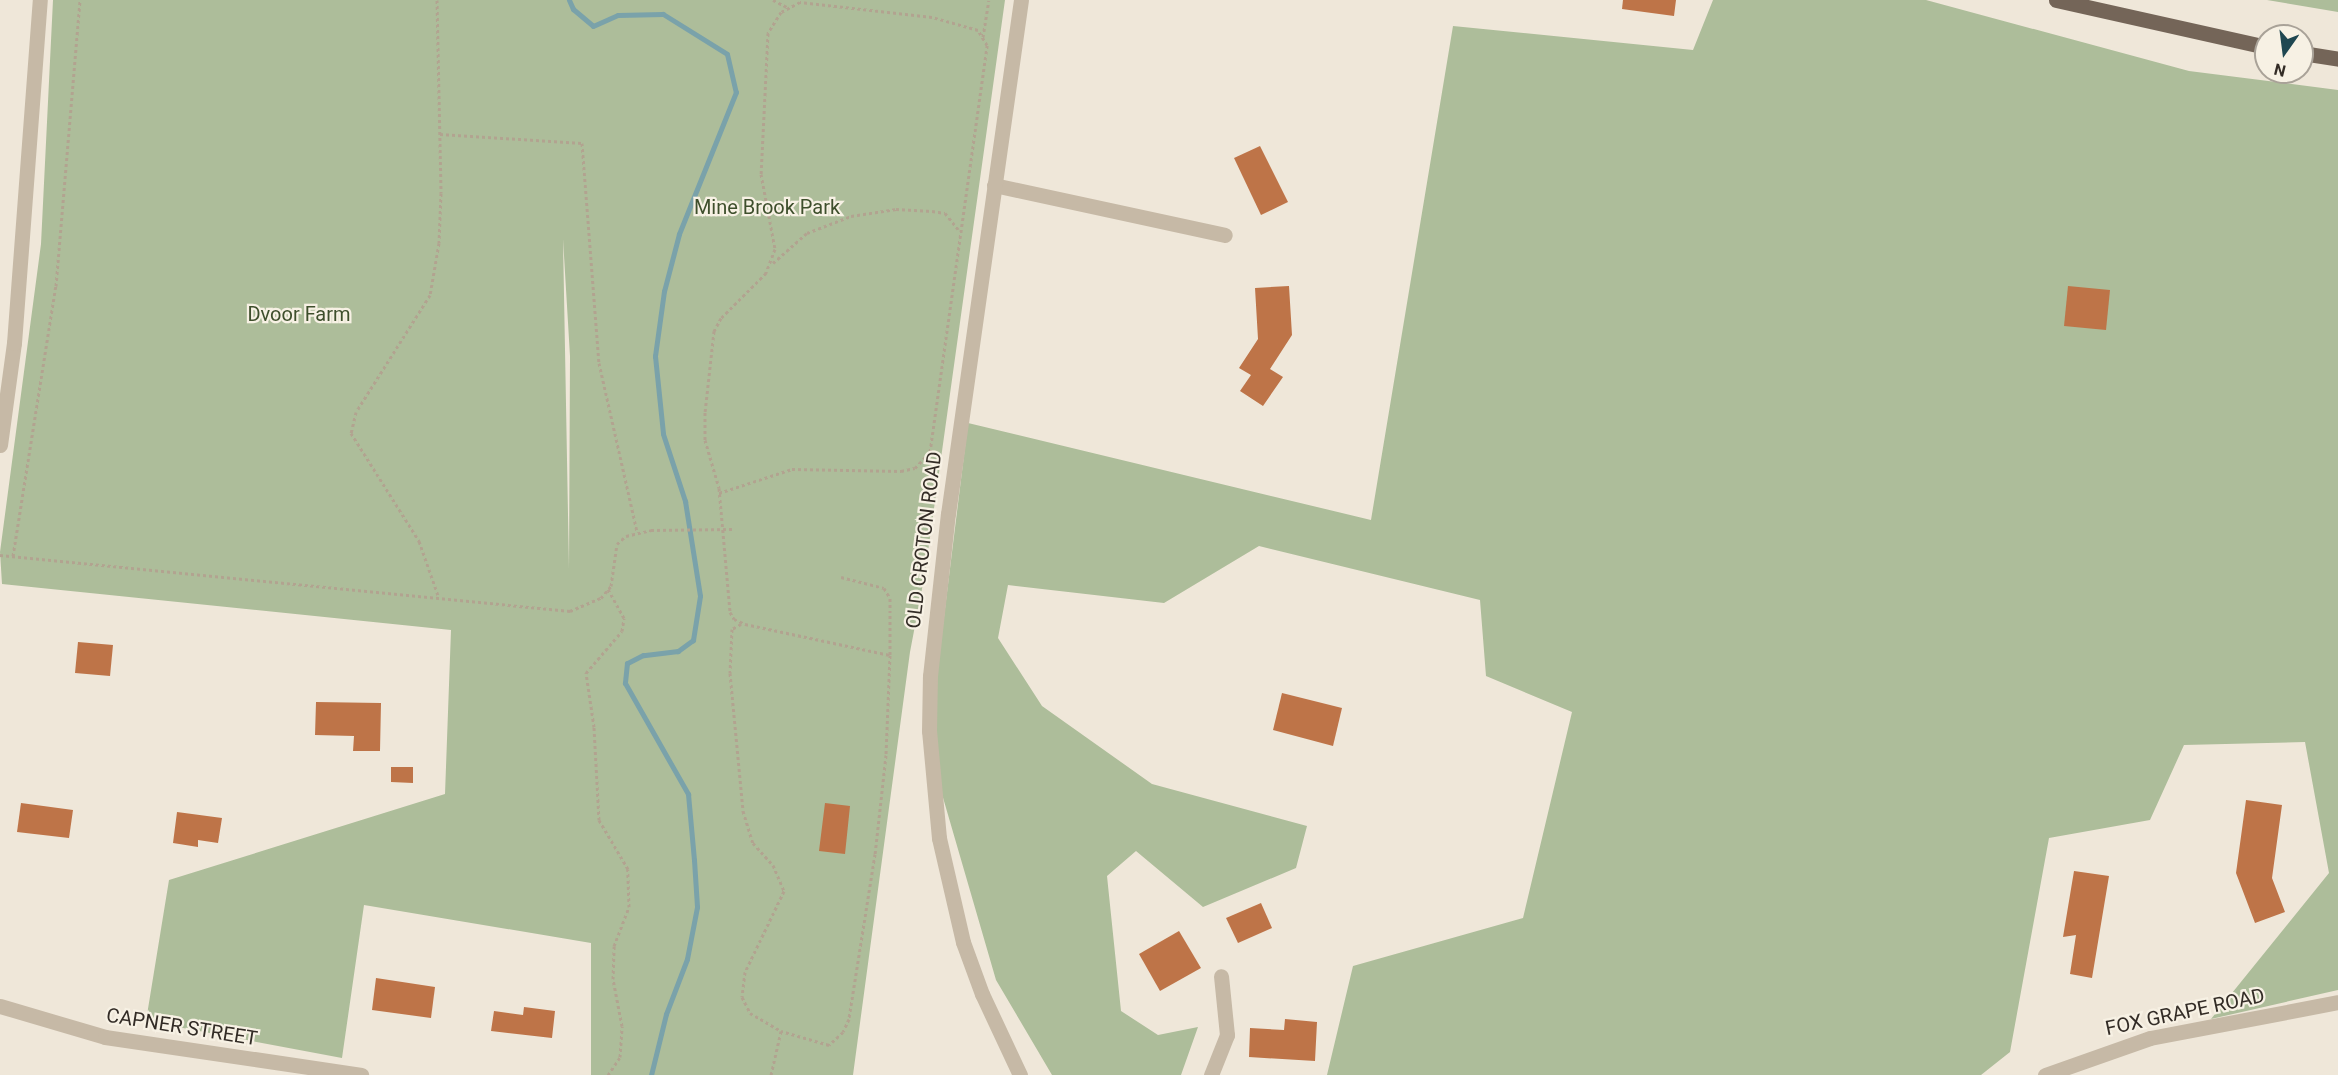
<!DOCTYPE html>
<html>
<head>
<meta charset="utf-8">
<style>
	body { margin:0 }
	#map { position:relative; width:2338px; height:1075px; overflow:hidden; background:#efe7d9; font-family:Roboto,sans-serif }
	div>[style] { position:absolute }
	.green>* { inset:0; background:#adbd9a }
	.stream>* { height:5px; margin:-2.5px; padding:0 2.5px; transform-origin:2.5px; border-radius:2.5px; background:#7aa2aa }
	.building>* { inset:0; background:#be7448 }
	.path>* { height:3px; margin-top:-1.5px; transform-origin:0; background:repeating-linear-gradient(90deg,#b2a390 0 3px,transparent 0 6px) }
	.minor>* { height:15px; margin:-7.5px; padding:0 7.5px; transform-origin:7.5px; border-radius:7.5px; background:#c6b9a6 }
	.major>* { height:15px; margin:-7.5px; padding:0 7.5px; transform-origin:7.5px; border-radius:7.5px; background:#746558 }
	span { translate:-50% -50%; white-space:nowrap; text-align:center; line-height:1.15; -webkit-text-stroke:4.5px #f7f1e4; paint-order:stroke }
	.park-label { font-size:20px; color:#3e4f2c }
	.street-label { font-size:20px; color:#332c26 }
	.north { position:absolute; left:2254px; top:24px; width:60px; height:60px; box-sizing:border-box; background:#f7f1e4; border:2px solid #a9a298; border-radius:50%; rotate:194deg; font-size:16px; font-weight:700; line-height:24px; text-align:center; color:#332c26 }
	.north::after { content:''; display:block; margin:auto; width:21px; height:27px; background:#1f4751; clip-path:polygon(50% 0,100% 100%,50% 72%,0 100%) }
</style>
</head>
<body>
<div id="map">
	<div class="green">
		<i style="clip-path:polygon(evenodd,53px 0,1005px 0,925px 573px,910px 652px,853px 1075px,591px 1075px,591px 943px,364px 905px,342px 1058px,146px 1021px,169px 880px,445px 794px,451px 630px,2px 584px,0 552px,41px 244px,53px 0,563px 239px,570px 356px,569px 570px,569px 569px,563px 239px)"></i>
		<i style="clip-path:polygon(1713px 0,1926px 0,2189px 71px,2338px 90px,2338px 990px,2211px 1019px,2329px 873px,2305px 742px,2184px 745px,2150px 820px,2049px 838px,2010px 1052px,1981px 1075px,1327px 1075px,1353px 966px,1523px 918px,1572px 712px,1486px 676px,1480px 600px,1259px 546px,1164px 603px,1008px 585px,998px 638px,1042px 706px,1152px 784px,1307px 826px,1296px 868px,1203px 907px,1136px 851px,1107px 876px,1121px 1011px,1158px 1035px,1198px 1027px,1181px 1075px,1052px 1075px,996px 980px,928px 746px,968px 423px,1371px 520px,1453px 26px,1693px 50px)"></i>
		<i style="clip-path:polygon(2267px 0,2338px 0,2338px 12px)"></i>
	</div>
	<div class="stream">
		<i style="left:569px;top:0;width:10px;rotate:66deg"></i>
		<i style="left:573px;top:9px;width:26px;rotate:40deg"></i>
		<i style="left:593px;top:26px;width:27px;rotate:-24deg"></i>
		<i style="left:618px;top:15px;width:45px;rotate:-1.3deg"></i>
		<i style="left:663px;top:14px;width:75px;rotate:32deg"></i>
		<i style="left:727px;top:54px;width:39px;rotate:77deg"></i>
		<i style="left:736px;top:92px;width:153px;rotate:111.9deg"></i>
		<i style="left:679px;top:234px;width:59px;rotate:104.7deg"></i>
		<i style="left:664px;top:291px;width:66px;rotate:97.9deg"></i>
		<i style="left:655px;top:356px;width:78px;rotate:84.1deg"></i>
		<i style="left:663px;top:434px;width:71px;rotate:71.8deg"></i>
		<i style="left:685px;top:501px;width:96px;rotate:81deg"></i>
		<i style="left:700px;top:596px;width:45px;rotate:99deg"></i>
		<i style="left:693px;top:640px;width:19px;rotate:144deg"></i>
		<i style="left:678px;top:651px;width:35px;rotate:173deg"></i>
		<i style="left:643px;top:655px;width:18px;rotate:153deg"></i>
		<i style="left:627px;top:663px;width:20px;rotate:96deg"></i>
		<i style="left:625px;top:683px;width:128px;rotate:60.4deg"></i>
		<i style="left:688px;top:794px;width:66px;rotate:84.8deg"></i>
		<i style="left:694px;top:860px;width:47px;rotate:86.3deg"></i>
		<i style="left:697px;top:907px;width:53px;rotate:100.9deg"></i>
		<i style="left:687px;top:959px;width:59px;rotate:110.9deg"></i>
		<i style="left:666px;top:1014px;width:63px;rotate:103.8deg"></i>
	</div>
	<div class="building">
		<i style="clip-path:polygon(1623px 0,1676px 0,1674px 16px,1622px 9px)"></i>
		<i style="clip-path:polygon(1260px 146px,1288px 202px,1261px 215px,1234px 158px)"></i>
		<i style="clip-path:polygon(1289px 286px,1292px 335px,1270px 369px,1283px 377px,1263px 406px,1240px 391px,1251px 375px,1239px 368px,1258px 339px,1255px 288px)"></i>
		<i style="clip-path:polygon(2068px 286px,2110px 290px,2106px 330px,2064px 326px)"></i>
		<i style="clip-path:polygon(78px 642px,113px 645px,110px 676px,75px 673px)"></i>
		<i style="clip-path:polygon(1282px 693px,1342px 708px,1333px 746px,1273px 730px)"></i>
		<i style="clip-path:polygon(316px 702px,381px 703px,380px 751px,353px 751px,354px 736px,315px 735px)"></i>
		<i style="clip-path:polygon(391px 767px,413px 767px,413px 783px,391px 782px)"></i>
		<i style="clip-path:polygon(2246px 800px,2282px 805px,2272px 878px,2285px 912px,2255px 923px,2236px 873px)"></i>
		<i style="clip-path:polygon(21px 803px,73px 810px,69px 838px,17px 832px)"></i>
		<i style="clip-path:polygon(825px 803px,850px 806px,845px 854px,819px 851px)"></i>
		<i style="clip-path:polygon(177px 812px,222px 818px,218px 843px,198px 840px,198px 847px,173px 843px)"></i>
		<i style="clip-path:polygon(2074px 871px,2109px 876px,2092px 978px,2070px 974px,2076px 935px,2063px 937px)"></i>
		<i style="clip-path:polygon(1261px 903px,1272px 928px,1238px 943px,1226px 918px)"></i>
		<i style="clip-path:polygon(1179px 931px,1201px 968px,1160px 991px,1139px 954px)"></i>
		<i style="clip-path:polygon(376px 978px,435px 987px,431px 1018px,372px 1010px)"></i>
		<i style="clip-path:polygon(524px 1007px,555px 1011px,552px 1038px,491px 1031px,494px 1011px,523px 1015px)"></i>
		<i style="clip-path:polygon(1285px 1019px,1317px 1022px,1315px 1061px,1249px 1057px,1250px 1028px,1284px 1030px)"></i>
	</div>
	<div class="path">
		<i style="left:437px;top:0;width:193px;rotate:88.8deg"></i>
		<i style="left:441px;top:193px;width:50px;rotate:92.3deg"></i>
		<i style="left:439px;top:243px;width:53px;rotate:99.8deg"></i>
		<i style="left:430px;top:295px;width:138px;rotate:122.3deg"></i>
		<i style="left:356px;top:412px;width:22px;rotate:103deg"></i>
		<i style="left:351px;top:433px;width:128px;rotate:57.8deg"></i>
		<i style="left:419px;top:541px;width:60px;rotate:70.7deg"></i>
		<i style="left:773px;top:0;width:18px;rotate:27deg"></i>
		<i style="left:983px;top:37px;width:37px;rotate:-81deg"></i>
		<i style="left:440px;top:134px;width:142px;rotate:3.6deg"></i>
		<i style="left:582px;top:143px;width:221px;rotate:85.6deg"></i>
		<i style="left:599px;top:363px;width:172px;rotate:77.3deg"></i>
		<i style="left:773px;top:263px;width:45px;rotate:-41.4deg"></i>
		<i style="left:807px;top:233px;width:47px;rotate:-21.1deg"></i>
		<i style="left:851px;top:216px;width:46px;rotate:-8.8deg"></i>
		<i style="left:896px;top:209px;width:36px;rotate:3deg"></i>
		<i style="left:932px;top:211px;width:13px;rotate:9deg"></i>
		<i style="left:945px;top:213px;width:21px;rotate:51deg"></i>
		<i style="left:719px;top:493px;width:77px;rotate:-18.2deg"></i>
		<i style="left:792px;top:469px;width:109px;rotate:1.1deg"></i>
		<i style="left:901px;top:471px;width:14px;rotate:-12deg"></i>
		<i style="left:915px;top:468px;width:22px;rotate:-47deg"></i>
		<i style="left:930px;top:452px;width:411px;rotate:-82deg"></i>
		<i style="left:987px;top:45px;width:17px;rotate:-121deg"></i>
		<i style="left:978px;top:30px;width:48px;rotate:-164.2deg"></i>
		<i style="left:932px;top:17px;width:133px;rotate:-173.5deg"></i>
		<i style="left:800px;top:2px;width:21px;rotate:152deg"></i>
		<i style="left:781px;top:12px;width:25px;rotate:122deg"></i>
		<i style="left:768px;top:33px;width:141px;rotate:92.8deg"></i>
		<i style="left:761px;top:174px;width:76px;rotate:79.4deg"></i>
		<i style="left:775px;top:249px;width:26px;rotate:111deg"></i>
		<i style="left:766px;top:273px;width:64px;rotate:135deg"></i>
		<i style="left:721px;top:318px;width:15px;rotate:118deg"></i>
		<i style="left:714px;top:331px;width:81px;rotate:96.3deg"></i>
		<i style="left:705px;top:412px;width:28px;rotate:90deg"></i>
		<i style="left:705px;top:440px;width:50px;rotate:73.7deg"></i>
		<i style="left:719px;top:488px;width:124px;rotate:84.9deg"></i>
		<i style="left:730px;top:612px;width:8px;rotate:60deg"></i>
		<i style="left:734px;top:619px;width:12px;rotate:24deg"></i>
		<i style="left:745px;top:624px;width:148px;rotate:12.1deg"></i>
		<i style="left:890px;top:655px;width:100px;rotate:92.3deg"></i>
		<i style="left:886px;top:755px;width:100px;rotate:96.3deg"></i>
		<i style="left:875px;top:854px;width:167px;rotate:99deg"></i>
		<i style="left:849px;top:1019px;width:14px;rotate:115deg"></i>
		<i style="left:843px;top:1032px;width:19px;rotate:137deg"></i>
		<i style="left:829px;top:1045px;width:50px;rotate:-163.7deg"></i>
		<i style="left:781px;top:1031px;width:45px;rotate:102.8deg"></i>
		<i style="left:0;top:555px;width:573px;rotate:5.61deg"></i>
		<i style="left:570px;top:611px;width:34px;rotate:-23deg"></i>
		<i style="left:601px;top:598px;width:16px;rotate:-50deg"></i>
		<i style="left:611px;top:586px;width:42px;rotate:-81.9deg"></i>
		<i style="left:617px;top:544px;width:12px;rotate:-42deg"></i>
		<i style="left:626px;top:536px;width:26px;rotate:-13deg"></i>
		<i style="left:651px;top:530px;width:82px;rotate:-0.7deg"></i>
		<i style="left:13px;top:556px;width:273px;rotate:-81deg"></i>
		<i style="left:56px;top:286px;width:287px;rotate:-85.2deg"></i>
		<i style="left:841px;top:577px;width:44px;rotate:14.3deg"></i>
		<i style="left:884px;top:588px;width:12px;rotate:59deg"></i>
		<i style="left:890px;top:598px;width:57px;rotate:90deg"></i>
		<i style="left:741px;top:624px;width:10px;rotate:151deg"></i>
		<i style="left:732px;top:629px;width:44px;rotate:92.6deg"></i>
		<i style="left:730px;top:673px;width:139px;rotate:84.6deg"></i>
		<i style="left:743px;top:811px;width:34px;rotate:73deg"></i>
		<i style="left:753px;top:843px;width:30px;rotate:48deg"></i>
		<i style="left:773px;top:865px;width:28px;rotate:67deg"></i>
		<i style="left:784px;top:891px;width:90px;rotate:115.7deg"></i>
		<i style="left:745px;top:972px;width:25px;rotate:97deg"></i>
		<i style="left:742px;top:997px;width:18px;rotate:63deg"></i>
		<i style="left:750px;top:1013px;width:36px;rotate:30deg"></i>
		<i style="left:608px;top:1075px;width:22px;rotate:-56deg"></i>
		<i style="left:620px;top:1057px;width:31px;rotate:-86deg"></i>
		<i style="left:622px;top:1026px;width:48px;rotate:-100.8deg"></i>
		<i style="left:613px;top:979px;width:33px;rotate:-88deg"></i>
		<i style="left:614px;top:946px;width:42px;rotate:-69deg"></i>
		<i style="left:629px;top:907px;width:38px;rotate:-92deg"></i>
		<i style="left:628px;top:869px;width:57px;rotate:-120.6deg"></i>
		<i style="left:599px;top:820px;width:93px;rotate:-93.1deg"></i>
		<i style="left:594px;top:727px;width:55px;rotate:-98.4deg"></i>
		<i style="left:586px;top:673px;width:55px;rotate:-49.4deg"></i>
		<i style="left:622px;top:631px;width:13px;rotate:-81deg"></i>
		<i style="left:624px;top:618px;width:33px;rotate:-119deg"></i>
	</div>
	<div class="minor">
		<i style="left:994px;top:185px;width:236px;rotate:12.2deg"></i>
		<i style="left:0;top:445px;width:103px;rotate:-82.2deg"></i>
		<i style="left:14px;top:343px;width:344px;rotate:-85.7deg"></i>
		<i style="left:0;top:1006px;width:109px;rotate:16.4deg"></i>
		<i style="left:105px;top:1037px;width:259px;rotate:8.4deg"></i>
		<i style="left:1020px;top:1075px;width:89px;rotate:-115.1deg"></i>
		<i style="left:982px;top:994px;width:55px;rotate:-110.1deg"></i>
		<i style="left:963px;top:942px;width:107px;rotate:-103deg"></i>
		<i style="left:939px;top:838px;width:107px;rotate:-95.3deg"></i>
		<i style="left:929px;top:731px;width:55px;rotate:-89deg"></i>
		<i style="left:930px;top:676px;width:163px;rotate:-83.7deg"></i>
		<i style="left:948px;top:514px;width:519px;rotate:-81.92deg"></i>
		<i style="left:1211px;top:1075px;width:43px;rotate:-68.2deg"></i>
		<i style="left:1227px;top:1035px;width:59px;rotate:-95.8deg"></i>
		<i style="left:2045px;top:1075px;width:111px;rotate:-19.4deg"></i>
		<i style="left:2150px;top:1038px;width:191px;rotate:-10.8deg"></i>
	</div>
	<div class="major">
		<i style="left:2056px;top:0;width:215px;rotate:12.6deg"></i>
		<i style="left:2302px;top:53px;width:36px;rotate:9deg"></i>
	</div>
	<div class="park-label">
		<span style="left:767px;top:207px">Mine Brook Park</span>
		<span style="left:299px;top:314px">Dvoor Farm</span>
	</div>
	<div class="street-label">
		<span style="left:924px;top:540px;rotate:-83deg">OLD CROTON ROAD</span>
		<span style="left:2185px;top:1012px;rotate:-12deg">FOX GRAPE ROAD</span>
		<span style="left:182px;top:1027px;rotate:9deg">CAPNER STREET</span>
	</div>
	<div class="north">N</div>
</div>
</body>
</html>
